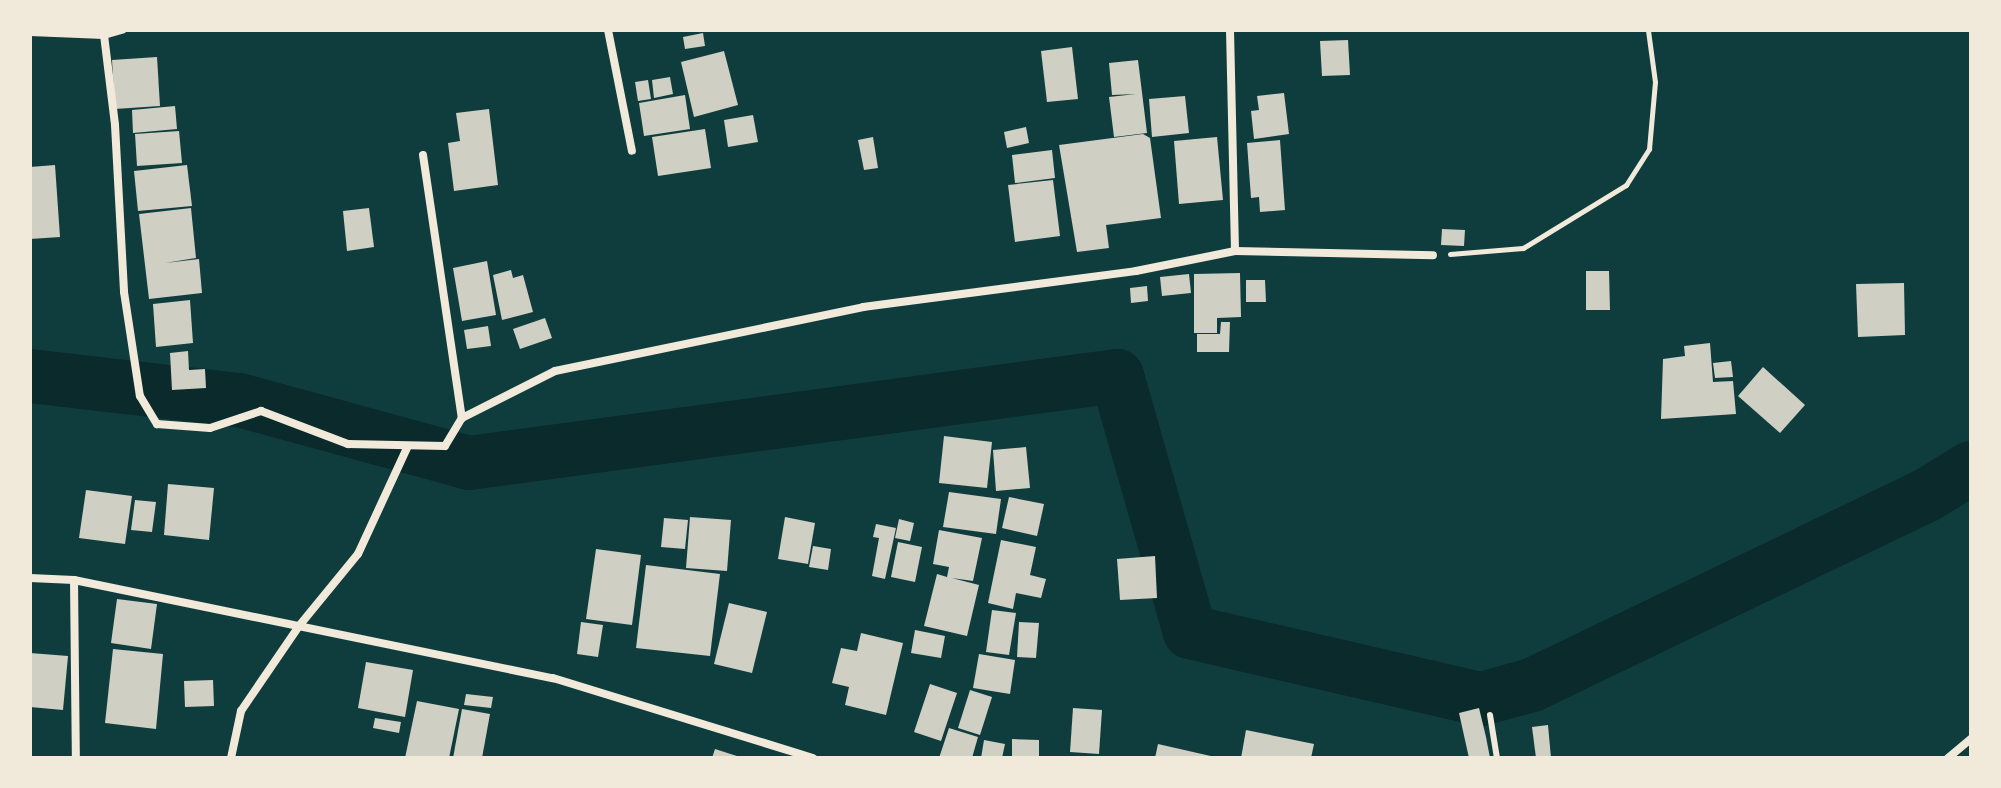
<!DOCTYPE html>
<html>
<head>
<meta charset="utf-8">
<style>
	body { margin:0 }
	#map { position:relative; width:2001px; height:788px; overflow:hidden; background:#0f3d3e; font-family:"Exo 2",sans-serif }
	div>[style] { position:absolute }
	.river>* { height:54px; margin:-27px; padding:0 27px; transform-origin:27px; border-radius:27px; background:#0a2a2b }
	.building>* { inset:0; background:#cfcfc3 }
	.path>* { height:5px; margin:-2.5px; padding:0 2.5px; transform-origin:2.5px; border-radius:2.5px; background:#f1e9da }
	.service>* { height:6px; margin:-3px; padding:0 3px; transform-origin:3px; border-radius:3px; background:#f1e9da }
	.minor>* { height:8px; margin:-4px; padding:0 4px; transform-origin:4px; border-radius:4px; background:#f1e9da }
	span { translate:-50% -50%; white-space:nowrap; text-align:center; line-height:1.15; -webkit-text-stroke:8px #f1e9da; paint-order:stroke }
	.frame { position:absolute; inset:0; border:32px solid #f1e9da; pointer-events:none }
</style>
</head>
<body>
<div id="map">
	<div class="river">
		<i style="left:30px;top:376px;width:210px;rotate:6.6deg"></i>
		<i style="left:239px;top:400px;width:238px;rotate:15.3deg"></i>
		<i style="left:469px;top:463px;width:654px;rotate:-7.65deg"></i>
		<i style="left:1117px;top:376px;width:266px;rotate:74.1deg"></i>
		<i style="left:1190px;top:632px;width:299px;rotate:13deg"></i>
		<i style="left:1481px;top:699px;width:53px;rotate:-15.4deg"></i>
		<i style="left:1532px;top:685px;width:438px;rotate:-25.7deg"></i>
		<i style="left:1927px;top:495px;width:52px;rotate:-31.5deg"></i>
	</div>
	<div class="building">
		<i style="clip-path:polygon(703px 33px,705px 46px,685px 49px,683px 37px)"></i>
		<i style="clip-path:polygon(1348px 40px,1350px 75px,1322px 76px,1320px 41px)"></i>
		<i style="clip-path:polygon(1072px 47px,1078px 99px,1047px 102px,1041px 51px)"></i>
		<i style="clip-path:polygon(724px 51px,738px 105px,694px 117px,681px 62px)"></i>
		<i style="clip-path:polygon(157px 57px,160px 106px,115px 109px,112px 60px)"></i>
		<i style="clip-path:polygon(1138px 60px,1147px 133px,1114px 137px,1109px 97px,1136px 94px,1112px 95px,1109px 63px)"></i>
		<i style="clip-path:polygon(670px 77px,673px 94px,654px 98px,652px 80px)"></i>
		<i style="clip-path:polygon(648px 80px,651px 99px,638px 101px,635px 82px)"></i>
		<i style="clip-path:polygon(1284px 93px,1289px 134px,1254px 139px,1251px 111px,1259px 110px,1257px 96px)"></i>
		<i style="clip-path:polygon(685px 95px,690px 129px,644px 136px,639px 103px)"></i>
		<i style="clip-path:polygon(1185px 96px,1189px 133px,1152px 137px,1149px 99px)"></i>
		<i style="clip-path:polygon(175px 106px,177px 129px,133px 133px,132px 110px)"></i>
		<i style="clip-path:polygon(489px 109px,498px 185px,454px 191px,448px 143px,460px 141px,456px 113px)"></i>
		<i style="clip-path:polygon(753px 115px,758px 142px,728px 147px,724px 120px)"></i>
		<i style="clip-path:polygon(1026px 127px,1029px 143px,1007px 148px,1004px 132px)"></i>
		<i style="clip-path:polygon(705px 129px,711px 168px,658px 176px,652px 137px)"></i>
		<i style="clip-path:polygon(179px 131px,182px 163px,137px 166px,135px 134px)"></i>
		<i style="clip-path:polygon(1143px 134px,1150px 138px,1161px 218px,1106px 225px,1109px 248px,1077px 252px,1059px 145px)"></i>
		<i style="clip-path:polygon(873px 137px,878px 168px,864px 170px,858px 140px)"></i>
		<i style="clip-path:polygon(1217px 137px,1223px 200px,1179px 204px,1174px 141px)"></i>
		<i style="clip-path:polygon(1280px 140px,1285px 210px,1260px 212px,1259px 197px,1251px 198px,1247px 143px)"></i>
		<i style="clip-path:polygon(1052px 150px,1055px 178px,1015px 183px,1012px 155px)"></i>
		<i style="clip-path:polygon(55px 165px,60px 237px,30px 239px,30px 167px)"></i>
		<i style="clip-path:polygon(187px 165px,192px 206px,138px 211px,134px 171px)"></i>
		<i style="clip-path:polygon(1053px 180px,1060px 236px,1015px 242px,1008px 185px)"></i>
		<i style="clip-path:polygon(191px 208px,196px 258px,165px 263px,199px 259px,202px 293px,149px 299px,139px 214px)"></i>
		<i style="clip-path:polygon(369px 208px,374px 247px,347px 251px,343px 211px)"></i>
		<i style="clip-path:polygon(1442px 229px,1465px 230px,1464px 246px,1441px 245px)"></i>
		<i style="clip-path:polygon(487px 261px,496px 315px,462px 321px,453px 268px)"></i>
		<i style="clip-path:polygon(511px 270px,513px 278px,523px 275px,533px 312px,502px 320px,493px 275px)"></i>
		<i style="clip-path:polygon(1586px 271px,1609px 271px,1610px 310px,1586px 310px)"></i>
		<i style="clip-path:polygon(1240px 273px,1241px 317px,1217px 318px,1217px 333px,1194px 333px,1194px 274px)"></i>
		<i style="clip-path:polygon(1189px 274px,1191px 293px,1162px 296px,1160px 277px)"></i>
		<i style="clip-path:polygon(1246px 280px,1265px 280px,1266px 302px,1246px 302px)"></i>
		<i style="clip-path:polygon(1904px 283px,1905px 335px,1858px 337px,1856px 284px)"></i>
		<i style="clip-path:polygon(1147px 286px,1148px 301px,1131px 303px,1130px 288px)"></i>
		<i style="clip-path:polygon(190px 300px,193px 343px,156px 347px,153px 304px)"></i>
		<i style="clip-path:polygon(545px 318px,552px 338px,520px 349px,513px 329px)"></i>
		<i style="clip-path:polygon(1221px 322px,1230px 322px,1229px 352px,1197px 352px,1197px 334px,1220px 334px)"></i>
		<i style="clip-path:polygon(488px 326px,491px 346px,467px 349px,464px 330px)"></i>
		<i style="clip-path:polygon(1710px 343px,1713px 382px,1733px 381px,1736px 414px,1661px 419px,1663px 359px,1685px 356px,1684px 346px)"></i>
		<i style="clip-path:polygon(188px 351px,189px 370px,205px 369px,206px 388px,172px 390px,170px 353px)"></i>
		<i style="clip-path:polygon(1731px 361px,1733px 377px,1715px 378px,1713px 363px)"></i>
		<i style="clip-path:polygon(1763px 367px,1805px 405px,1780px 433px,1738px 396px)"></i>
		<i style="clip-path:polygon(944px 436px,992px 442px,987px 488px,939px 483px)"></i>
		<i style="clip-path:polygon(1026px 447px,1030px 488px,996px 491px,993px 450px)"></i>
		<i style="clip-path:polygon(168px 484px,214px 488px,209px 540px,164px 535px)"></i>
		<i style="clip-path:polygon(86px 490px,132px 496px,125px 544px,79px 538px)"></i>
		<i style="clip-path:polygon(949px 492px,1001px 499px,996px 534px,943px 527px)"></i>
		<i style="clip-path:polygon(1009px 497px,1044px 504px,1037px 536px,1002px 528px)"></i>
		<i style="clip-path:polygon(135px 500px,156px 502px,152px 532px,131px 530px)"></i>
		<i style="clip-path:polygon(690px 517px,731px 520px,727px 571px,686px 568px)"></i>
		<i style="clip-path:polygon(785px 517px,815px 523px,808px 564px,778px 559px)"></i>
		<i style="clip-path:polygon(664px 518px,688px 520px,685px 549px,661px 547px)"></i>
		<i style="clip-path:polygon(899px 519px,914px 523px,910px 541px,895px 538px)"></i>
		<i style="clip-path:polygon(876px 524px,896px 528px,885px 579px,872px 576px,879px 538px,873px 537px)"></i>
		<i style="clip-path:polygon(939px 530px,982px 538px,973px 581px,952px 578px,979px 585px,967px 636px,924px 626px,937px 574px,947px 577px,949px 567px,933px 564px)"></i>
		<i style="clip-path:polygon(1001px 540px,1036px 547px,1030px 575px,1046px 579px,1041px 598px,1016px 593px,1013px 609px,988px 603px)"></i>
		<i style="clip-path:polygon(898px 542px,922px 547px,915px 582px,891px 577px)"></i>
		<i style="clip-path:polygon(813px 546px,831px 549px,828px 570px,809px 567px)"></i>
		<i style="clip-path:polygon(596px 549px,641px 555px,632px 625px,586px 619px)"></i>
		<i style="clip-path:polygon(1155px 556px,1157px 598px,1120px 600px,1117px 559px)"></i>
		<i style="clip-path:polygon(646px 565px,720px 574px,710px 656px,636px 648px)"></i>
		<i style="clip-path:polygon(117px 599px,157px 604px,151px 649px,111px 643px)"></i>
		<i style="clip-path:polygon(729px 603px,767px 612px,752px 673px,714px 664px)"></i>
		<i style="clip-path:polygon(992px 610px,1016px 613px,1009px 655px,986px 652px)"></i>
		<i style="clip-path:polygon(581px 622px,603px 625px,598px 657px,577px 654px)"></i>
		<i style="clip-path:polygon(1019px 622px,1039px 623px,1036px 658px,1017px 657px)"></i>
		<i style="clip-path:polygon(915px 630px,945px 636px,941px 658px,911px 653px)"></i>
		<i style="clip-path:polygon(861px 633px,903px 643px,886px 715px,845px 705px,849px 687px,832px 683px,841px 648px,857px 651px)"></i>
		<i style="clip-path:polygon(113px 649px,163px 654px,156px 729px,105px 723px)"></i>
		<i style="clip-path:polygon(30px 653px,68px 656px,63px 710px,30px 707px)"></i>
		<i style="clip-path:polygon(979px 654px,1015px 660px,1010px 694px,973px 688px)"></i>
		<i style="clip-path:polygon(366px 662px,413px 670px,405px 717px,358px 708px)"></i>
		<i style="clip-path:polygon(213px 680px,214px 706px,185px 707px,184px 681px)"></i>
		<i style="clip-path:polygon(930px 684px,957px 693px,941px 741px,914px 732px)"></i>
		<i style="clip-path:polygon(970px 690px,992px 697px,980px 735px,958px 728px)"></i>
		<i style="clip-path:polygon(466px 694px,493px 697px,491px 708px,464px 705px)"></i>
		<i style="clip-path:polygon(417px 701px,459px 709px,449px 758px,405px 758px)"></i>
		<i style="clip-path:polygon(1073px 708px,1102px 710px,1099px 754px,1070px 752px)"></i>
		<i style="clip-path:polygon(1479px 708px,1486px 737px,1490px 758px,1469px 758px,1459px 713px)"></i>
		<i style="clip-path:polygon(462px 709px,490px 714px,482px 758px,453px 758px)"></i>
		<i style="clip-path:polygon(375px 718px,401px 722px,399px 733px,373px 728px)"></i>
		<i style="clip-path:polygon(1548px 725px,1551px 758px,1536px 758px,1532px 727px)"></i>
		<i style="clip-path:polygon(949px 728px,978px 737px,972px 758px,939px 758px)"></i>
		<i style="clip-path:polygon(1246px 730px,1314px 744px,1311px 758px,1241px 758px)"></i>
		<i style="clip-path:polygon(1012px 739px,1039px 740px,1039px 758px,1012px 758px)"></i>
		<i style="clip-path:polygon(984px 740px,1005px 744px,1002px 758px,981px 758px)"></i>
		<i style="clip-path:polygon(1158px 744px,1215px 757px,1215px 758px,1155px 758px)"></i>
		<i style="clip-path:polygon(715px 749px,740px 757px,740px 758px,712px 758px)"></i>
	</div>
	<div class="path">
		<i style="left:1450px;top:254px;width:73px;rotate:-4.7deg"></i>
		<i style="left:1523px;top:248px;width:121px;rotate:-31.5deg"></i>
		<i style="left:1626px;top:185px;width:43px;rotate:-57.4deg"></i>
		<i style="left:1649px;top:149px;width:67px;rotate:-84.9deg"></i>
		<i style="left:1655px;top:82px;width:52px;rotate:-97.7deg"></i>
	</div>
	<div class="service">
		<i style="left:1490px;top:715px;width:44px;rotate:80.8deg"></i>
	</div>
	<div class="minor">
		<i style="left:608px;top:30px;width:123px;rotate:78.8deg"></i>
		<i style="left:1230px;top:30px;width:221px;rotate:88.7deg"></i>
		<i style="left:30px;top:32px;width:74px;rotate:2.3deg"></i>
		<i style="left:104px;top:35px;width:19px;rotate:-16deg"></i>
		<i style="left:104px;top:35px;width:91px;rotate:83deg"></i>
		<i style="left:115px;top:125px;width:167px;rotate:86.9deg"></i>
		<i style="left:124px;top:292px;width:105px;rotate:81.3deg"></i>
		<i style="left:140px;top:396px;width:33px;rotate:59deg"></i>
		<i style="left:157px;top:424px;width:53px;rotate:4.3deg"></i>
		<i style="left:210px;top:428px;width:54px;rotate:-18.4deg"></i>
		<i style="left:261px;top:411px;width:93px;rotate:20.8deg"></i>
		<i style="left:348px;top:444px;width:97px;rotate:1.2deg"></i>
		<i style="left:445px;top:446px;width:33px;rotate:-59deg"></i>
		<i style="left:462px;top:418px;width:104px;rotate:-26.8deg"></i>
		<i style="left:555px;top:371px;width:315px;rotate:-11.7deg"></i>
		<i style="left:863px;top:307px;width:275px;rotate:-7.5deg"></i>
		<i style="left:1136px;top:271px;width:101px;rotate:-11.4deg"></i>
		<i style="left:1235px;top:251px;width:198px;rotate:1.2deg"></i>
		<i style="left:423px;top:155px;width:266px;rotate:81.6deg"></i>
		<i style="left:30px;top:578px;width:44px;rotate:2.6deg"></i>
		<i style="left:74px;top:580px;width:489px;rotate:11.6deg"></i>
		<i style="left:553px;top:678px;width:272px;rotate:17.1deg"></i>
		<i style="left:74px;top:580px;width:178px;rotate:89.4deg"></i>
		<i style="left:231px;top:758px;width:48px;rotate:-78deg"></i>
		<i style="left:241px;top:711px;width:103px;rotate:-55.7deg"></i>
		<i style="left:299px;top:626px;width:93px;rotate:-50.7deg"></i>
		<i style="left:358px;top:554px;width:117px;rotate:-65.2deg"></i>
		<i style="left:1948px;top:758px;width:30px;rotate:-40deg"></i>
	</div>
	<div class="frame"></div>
</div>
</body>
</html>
